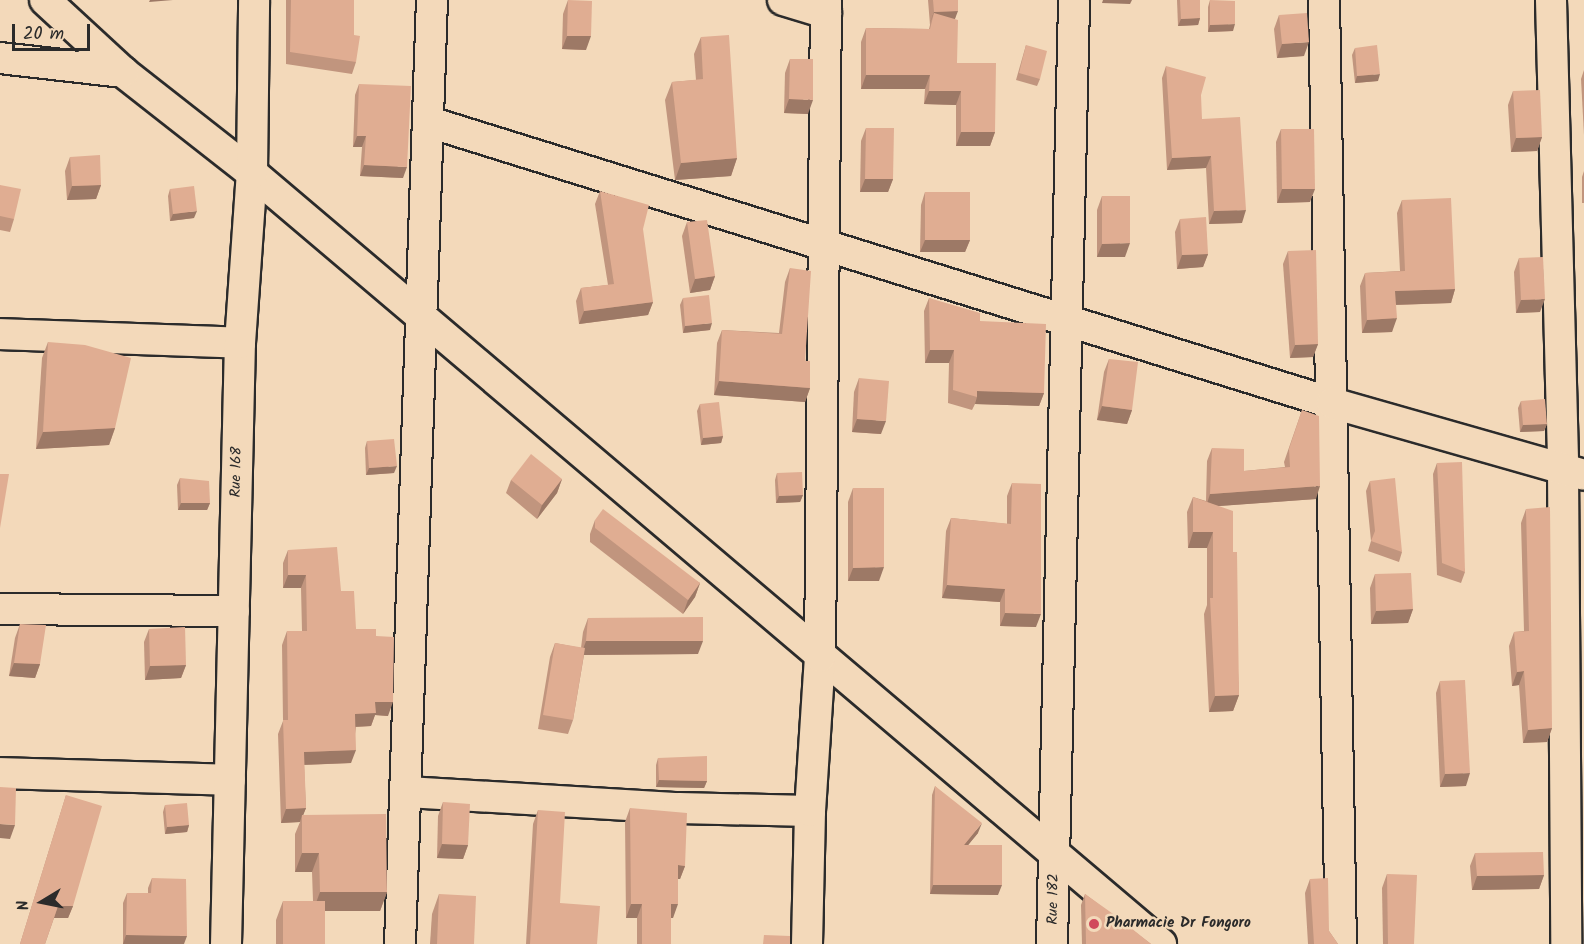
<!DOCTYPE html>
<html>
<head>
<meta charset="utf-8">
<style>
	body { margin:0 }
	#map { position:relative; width:1584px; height:944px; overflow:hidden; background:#f3d9ba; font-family:Kalam,sans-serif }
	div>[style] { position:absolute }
	.roads { filter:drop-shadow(2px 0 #2b2b2b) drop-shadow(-2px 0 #2b2b2b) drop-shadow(0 2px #2b2b2b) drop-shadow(0 -2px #2b2b2b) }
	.minor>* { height:30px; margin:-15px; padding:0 15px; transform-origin:15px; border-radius:15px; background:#f3d9ba }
	.wall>* { inset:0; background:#c1957e }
	.shaded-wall>* { inset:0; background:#9d7966 }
	.building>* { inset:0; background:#e0ad92 }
	.dots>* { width:16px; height:16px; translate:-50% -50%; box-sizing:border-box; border:3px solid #f3d9ba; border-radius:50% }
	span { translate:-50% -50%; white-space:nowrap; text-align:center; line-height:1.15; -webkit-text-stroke:5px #f3d9ba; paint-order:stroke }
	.street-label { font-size:15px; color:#2b2b2b }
	.poi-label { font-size:15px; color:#2b2b2b; font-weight:700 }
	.left { translate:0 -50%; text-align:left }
	.north { position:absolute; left:12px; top:872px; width:60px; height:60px; -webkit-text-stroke:4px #f3d9ba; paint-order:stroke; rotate:260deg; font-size:16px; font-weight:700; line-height:24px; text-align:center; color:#2b2b2b }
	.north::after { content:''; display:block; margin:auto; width:21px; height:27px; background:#2b2b2b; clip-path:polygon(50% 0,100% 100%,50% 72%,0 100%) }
	.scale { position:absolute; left:12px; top:24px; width:78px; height:27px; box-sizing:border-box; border:3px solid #2b2b2b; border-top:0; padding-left:8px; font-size:18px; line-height:21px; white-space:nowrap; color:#2b2b2b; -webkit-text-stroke:4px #f3d9ba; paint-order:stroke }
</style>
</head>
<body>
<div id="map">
	<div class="roads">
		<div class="minor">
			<i style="left:45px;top:0;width:106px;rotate:42.7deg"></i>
			<i style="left:123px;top:72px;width:164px;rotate:38.1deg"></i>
			<i style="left:252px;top:173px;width:1192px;rotate:40.3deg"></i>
			<i style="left:783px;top:0;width:45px;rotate:16.8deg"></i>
			<i style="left:1324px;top:0;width:944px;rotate:88.97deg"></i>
			<i style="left:1551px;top:0;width:469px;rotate:88.5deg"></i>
			<i style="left:1563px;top:469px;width:475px;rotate:89.6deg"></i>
			<i style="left:0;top:58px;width:124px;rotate:6.5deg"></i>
			<i style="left:429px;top:122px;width:946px;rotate:17.29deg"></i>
			<i style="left:1332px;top:403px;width:262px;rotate:15.9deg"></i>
			<i style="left:0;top:334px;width:240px;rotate:2.1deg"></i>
			<i style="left:0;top:609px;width:234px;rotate:0.5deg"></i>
			<i style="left:0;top:773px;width:230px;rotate:1.7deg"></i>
			<i style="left:407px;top:792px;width:272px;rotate:3.4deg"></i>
			<i style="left:679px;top:808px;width:131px;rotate:1.3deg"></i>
			<i style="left:226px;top:944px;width:601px;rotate:-88.67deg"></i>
			<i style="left:240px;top:343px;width:170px;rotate:-86deg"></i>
			<i style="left:252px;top:173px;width:173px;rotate:-89.3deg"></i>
			<i style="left:400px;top:944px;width:945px;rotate:-88.06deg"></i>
			<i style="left:807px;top:944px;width:133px;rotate:-88.7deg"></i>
			<i style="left:810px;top:811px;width:154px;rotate:-86.3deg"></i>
			<i style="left:820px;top:657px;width:657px;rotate:-89.48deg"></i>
			<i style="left:1052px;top:944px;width:944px;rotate:-88.66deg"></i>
		</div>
	</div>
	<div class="wall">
		<i style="clip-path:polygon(286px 0,354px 0,354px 35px,356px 62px,352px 74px,286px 64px)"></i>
		<i style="clip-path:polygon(568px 0,586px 50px,562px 49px,563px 14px)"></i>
		<i style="clip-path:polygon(928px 0,958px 0,955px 19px,957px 63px,995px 132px,990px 146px,956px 146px,956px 105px,924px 104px,925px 89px,861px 89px,861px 42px,866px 28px,929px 29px,930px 25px)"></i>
		<i style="clip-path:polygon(1177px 0,1200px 0,1200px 18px,1198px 25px,1178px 26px)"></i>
		<i style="clip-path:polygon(1210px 0,1233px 31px,1208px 32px,1208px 7px)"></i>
		<i style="clip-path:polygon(1279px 15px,1304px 56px,1277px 58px,1274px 29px)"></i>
		<i style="clip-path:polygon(701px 37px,737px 158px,731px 176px,675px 180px,665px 100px,672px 82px,696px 80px,694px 54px)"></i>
		<i style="clip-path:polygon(1026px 45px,1040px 79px,1037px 86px,1016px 80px)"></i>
		<i style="clip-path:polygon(1355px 48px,1378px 81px,1355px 83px,1352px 55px)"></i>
		<i style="clip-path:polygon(790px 59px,808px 114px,784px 113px,785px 73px)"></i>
		<i style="clip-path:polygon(1166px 66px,1202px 119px,1242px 223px,1209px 224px,1206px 168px,1167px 170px,1162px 78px)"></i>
		<i style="clip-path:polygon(1584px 70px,1584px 135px,1581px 79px)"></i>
		<i style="clip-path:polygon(359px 84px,403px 178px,360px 176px,362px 147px,353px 147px,355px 95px)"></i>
		<i style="clip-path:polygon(1513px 91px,1542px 137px,1537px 151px,1511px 152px,1508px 105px)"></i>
		<i style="clip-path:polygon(866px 128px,893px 179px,888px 192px,860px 192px,861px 141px)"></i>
		<i style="clip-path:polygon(1281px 129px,1310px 202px,1277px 203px,1276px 142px)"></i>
		<i style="clip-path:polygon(70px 157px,101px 185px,96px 199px,67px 200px,65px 171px)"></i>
		<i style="clip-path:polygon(1584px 171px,1584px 203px,1582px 203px,1582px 177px)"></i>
		<i style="clip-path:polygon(0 185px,14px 219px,10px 232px,0 230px)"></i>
		<i style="clip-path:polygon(170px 189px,194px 218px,170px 221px,168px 196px)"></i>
		<i style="clip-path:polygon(600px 191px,653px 302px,648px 315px,579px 324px,576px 301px,581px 288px,608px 285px,595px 204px)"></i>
		<i style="clip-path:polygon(925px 192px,970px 240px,965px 252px,920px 252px,921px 205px)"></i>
		<i style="clip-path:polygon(1102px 196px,1125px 257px,1097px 257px,1097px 210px)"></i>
		<i style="clip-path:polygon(1402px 200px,1455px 289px,1451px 303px,1396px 305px,1392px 332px,1362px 333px,1360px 286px,1365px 273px,1400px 271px,1397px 213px)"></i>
		<i style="clip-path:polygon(1180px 219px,1208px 254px,1203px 267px,1177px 269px,1175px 232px)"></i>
		<i style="clip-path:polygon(687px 222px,715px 276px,710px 290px,690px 293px,682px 236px)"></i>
		<i style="clip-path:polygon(1288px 251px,1318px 344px,1313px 357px,1290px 358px,1283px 264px)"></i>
		<i style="clip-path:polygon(1519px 258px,1540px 312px,1516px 313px,1514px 272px)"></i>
		<i style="clip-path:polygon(790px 268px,810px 388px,805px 402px,714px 395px,717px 343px,722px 330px,779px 333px,785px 282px)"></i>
		<i style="clip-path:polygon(683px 298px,710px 330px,683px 333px,680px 305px)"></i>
		<i style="clip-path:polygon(929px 298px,980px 321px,1044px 393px,1039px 406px,975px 404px,972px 410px,948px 403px,949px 363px,925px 363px,924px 311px)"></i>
		<i style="clip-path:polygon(48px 342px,115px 428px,109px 445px,36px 449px,42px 358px)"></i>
		<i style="clip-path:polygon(1109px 359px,1132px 410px,1127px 424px,1097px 420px,1104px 372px)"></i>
		<i style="clip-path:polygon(859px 378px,881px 434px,852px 432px,854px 392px)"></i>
		<i style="clip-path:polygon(1521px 401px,1547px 424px,1544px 431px,1520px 432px,1518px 408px)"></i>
		<i style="clip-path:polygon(700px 404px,723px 436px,721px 443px,701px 445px,697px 411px)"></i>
		<i style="clip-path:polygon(1302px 410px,1316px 499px,1218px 506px,1233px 552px,1239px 695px,1233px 711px,1209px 712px,1204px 614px,1207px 605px,1207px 548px,1188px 548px,1187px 512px,1193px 497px,1206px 501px,1207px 461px,1212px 448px,1244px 471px,1285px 467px,1284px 462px)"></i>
		<i style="clip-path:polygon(367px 441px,394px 473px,366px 475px,365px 448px)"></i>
		<i style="clip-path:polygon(1437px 463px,1465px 572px,1461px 583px,1437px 575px,1433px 474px)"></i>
		<i style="clip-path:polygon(777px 473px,803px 495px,800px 502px,776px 503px,775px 480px)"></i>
		<i style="clip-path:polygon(180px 478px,210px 503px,207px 510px,178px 510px,177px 485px)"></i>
		<i style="clip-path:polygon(562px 479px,557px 493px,537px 519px,506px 493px,511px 480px)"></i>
		<i style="clip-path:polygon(1370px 481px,1402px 552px,1399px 562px,1368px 551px,1371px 541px,1366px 491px)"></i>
		<i style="clip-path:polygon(1012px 483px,1036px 627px,1000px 626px,1000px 602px,942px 598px,946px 531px,951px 518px,1007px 524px,1007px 496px)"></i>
		<i style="clip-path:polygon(853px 488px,879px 581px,848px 581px,848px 502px)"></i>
		<i style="clip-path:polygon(1526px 509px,1552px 728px,1547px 742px,1523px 743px,1519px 685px,1512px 686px,1509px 646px,1514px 632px,1524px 631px,1521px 523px)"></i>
		<i style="clip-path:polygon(595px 520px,700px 583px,695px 597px,683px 614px,590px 542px,590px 534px)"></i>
		<i style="clip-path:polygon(288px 550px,341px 591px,356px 629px,376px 636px,388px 716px,375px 715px,371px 726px,356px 727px,351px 763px,304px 765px,306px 808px,303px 815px,387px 892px,380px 911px,325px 911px,325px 944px,276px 944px,276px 920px,283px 901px,313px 901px,312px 872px,295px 872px,295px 834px,300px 822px,281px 823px,278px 734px,283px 721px,282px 645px,287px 631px,302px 631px,301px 588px,283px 588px,283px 563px)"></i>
		<i style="clip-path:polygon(1375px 574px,1413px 609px,1408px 623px,1371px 624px,1370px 588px)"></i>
		<i style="clip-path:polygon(588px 618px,698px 654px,584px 655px,573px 720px,568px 734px,538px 729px,550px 657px,555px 643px,581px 648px,583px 632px)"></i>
		<i style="clip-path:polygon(20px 624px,40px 664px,35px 678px,9px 676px,15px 638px)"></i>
		<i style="clip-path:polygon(149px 629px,186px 665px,181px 678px,145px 680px,144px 642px)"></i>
		<i style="clip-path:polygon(1440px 681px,1466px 786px,1440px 787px,1436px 693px)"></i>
		<i style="clip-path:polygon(658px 758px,707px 781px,704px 788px,656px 787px,656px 765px)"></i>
		<i style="clip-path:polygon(935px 786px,978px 833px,968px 845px,998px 895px,930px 894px,932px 795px)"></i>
		<i style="clip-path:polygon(66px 795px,73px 906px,68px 918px,54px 918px,45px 944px,20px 944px)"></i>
		<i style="clip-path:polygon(443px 802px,468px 845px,463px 859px,437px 858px,438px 816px)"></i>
		<i style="clip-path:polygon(165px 805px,189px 825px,187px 832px,165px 834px,163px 812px)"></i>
		<i style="clip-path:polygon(630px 808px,685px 866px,680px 879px,678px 879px,673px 918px,671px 918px,671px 944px,637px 944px,637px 918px,626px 918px,625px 822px)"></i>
		<i style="clip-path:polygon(538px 810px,560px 903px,597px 944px,526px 944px,533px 824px)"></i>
		<i style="clip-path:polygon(1475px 853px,1544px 875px,1539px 889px,1472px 890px,1470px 866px)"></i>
		<i style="clip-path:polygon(1387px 874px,1414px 944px,1383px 944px,1382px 888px)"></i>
		<i style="clip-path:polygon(152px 878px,184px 944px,123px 944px,123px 903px,127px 893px,148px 893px,148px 888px)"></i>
		<i style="clip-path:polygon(1310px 879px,1329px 931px,1338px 944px,1308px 944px,1305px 893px)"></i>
		<i style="clip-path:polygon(439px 894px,474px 944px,430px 944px,432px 914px)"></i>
		<i style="clip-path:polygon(1085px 894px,1151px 944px,1082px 944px,1081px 905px)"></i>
	</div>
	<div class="shaded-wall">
		<i style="clip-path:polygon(150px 0,173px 0,149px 2px)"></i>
		<i style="clip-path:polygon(1103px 0,1132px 0,1130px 4px,1102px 3px)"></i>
		<i style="clip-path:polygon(958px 11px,953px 24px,934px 13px,929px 25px,934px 12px)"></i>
		<i style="clip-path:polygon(1200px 18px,1198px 25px,1178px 26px,1181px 19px)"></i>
		<i style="clip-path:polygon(1235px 24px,1233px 31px,1208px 32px,1210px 25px)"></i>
		<i style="clip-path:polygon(567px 36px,591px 36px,586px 50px,562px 49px)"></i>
		<i style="clip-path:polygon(1309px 42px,1304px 56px,1277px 58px,1282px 44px)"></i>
		<i style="clip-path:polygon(1380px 74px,1378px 81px,1355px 83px,1357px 76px)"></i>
		<i style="clip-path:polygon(866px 75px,930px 75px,925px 89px,861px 89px)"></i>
		<i style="clip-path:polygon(929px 91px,961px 91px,956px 105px,924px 104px)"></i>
		<i style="clip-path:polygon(789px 99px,813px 100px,808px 114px,784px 113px)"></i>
		<i style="clip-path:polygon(961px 132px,995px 132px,990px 146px,956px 146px)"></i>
		<i style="clip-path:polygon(357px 136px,366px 136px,362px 147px,353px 147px)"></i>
		<i style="clip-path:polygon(1542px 137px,1537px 151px,1511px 152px,1516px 138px)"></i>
		<i style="clip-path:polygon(1211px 156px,1206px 168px,1167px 170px,1172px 158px)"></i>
		<i style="clip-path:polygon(737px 158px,731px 176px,675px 180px,681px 163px)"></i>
		<i style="clip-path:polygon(364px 165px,407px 167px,403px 178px,360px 176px)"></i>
		<i style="clip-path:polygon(865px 179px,893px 179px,888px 192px,860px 192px)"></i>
		<i style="clip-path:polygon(101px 185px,96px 199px,67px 200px,72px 186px)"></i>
		<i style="clip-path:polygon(1282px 189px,1315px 189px,1310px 202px,1277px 203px)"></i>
		<i style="clip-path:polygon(1246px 210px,1242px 223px,1209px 224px,1214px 211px)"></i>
		<i style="clip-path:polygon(197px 211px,194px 218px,170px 221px,173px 214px)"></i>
		<i style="clip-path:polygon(925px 240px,970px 240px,965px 252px,920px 252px)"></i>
		<i style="clip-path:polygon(1130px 243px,1125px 257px,1097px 257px,1102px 244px)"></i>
		<i style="clip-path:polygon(1208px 254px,1203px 267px,1177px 269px,1182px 255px)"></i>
		<i style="clip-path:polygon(715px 276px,710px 290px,690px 293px,695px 279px)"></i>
		<i style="clip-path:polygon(1455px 289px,1451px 303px,1390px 305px,1395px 291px)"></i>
		<i style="clip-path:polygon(1545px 299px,1540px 312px,1516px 313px,1521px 300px)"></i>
		<i style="clip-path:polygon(653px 302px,648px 315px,579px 324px,584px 311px)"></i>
		<i style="clip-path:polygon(1397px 318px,1392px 332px,1362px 333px,1367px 320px)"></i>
		<i style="clip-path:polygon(712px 323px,710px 330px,683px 333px,685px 326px)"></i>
		<i style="clip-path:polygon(1318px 344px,1313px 357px,1290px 358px,1295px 345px)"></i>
		<i style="clip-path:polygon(930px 350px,954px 350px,949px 363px,925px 363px)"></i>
		<i style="clip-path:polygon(719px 381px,810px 388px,805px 402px,714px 395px)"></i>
		<i style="clip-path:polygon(977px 391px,1044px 393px,1039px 406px,975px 404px,977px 397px)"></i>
		<i style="clip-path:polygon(1102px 406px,1132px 410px,1127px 424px,1097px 420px)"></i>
		<i style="clip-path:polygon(857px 419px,886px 421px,881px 434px,852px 432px)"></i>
		<i style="clip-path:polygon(1547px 424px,1544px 431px,1520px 432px,1523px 425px)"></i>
		<i style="clip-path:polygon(115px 428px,109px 445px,36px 449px,43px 432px)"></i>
		<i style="clip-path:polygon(723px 436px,721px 443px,701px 445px,703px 438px)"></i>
		<i style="clip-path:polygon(397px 466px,394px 473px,366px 475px,369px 468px)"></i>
		<i style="clip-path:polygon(562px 479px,557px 493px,537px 519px,542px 505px)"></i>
		<i style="clip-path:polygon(1320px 486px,1316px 499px,1206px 507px,1210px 494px)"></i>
		<i style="clip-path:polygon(803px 495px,800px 502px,776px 503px,779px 496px)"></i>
		<i style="clip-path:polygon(181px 503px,210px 503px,207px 510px,178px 510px)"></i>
		<i style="clip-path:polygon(1193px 532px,1213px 532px,1207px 548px,1188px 548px)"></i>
		<i style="clip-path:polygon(884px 567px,879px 581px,848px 581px,853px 568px)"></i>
		<i style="clip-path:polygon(288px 575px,306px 575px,301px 588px,283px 588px)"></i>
		<i style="clip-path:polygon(700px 583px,695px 597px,683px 614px,688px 600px)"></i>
		<i style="clip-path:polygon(947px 585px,1005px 589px,1000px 602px,942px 598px)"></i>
		<i style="clip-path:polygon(1413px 609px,1408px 623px,1371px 624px,1376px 611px)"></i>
		<i style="clip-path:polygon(1005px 613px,1041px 614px,1036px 627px,1000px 626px)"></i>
		<i style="clip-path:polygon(586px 641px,703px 641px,698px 654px,581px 655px)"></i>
		<i style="clip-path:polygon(14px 663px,40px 664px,35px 678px,9px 676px)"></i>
		<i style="clip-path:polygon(186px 665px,181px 678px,145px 680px,150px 666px)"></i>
		<i style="clip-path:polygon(1524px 671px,1519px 685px,1512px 686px,1517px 672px)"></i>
		<i style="clip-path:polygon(1239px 695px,1233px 711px,1209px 712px,1215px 696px)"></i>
		<i style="clip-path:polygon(375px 702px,393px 702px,388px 716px,375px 715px,371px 726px,351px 727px,355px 714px)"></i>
		<i style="clip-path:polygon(1552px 728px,1547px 742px,1523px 743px,1528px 730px)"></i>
		<i style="clip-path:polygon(356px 750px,351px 763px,299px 765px,304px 752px)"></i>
		<i style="clip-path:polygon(1470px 773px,1466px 786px,1440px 787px,1445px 774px)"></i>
		<i style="clip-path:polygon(659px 780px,707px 781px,704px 788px,656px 787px)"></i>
		<i style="clip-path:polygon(306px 808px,302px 818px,302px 815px,300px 822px,281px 823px,286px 809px)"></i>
		<i style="clip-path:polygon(982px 823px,978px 833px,960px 855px,964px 845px)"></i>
		<i style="clip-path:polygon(0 824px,15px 825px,10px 839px,0 838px)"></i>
		<i style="clip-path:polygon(189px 825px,187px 832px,165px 834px,167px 827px)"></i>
		<i style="clip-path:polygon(442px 844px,468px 845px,463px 859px,437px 858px)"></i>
		<i style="clip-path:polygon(302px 853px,319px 853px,312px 872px,295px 872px)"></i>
		<i style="clip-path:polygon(678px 865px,685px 866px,680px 879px,673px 879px)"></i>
		<i style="clip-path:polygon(1544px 875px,1539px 889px,1472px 890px,1477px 876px)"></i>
		<i style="clip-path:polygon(933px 885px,1002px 885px,998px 895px,930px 894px)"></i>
		<i style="clip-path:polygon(320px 892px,387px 892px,380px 911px,313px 911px)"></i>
		<i style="clip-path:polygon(631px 904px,642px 904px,637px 918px,626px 918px)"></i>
		<i style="clip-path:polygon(671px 904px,678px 904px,673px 918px,666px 918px)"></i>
		<i style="clip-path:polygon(58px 906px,73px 906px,68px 918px,54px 918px)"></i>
		<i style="clip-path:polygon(126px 935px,187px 936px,184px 944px,123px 944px)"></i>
	</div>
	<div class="building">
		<i style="clip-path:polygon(291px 0,354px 0,354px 35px,360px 36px,356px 62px,290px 52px)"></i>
		<i style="clip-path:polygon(568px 0,592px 1px,591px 36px,567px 36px)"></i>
		<i style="clip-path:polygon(933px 0,958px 0,958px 11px,934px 12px)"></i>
		<i style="clip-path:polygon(1180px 0,1200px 0,1200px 18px,1181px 19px)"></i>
		<i style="clip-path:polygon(1210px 0,1235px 1px,1235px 24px,1210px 25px)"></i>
		<i style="clip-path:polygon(934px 13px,958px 20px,957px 63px,996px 63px,995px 132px,961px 132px,961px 91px,929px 91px,930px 75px,866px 75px,866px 28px,930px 29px)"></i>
		<i style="clip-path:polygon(1307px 13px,1309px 42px,1282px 44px,1279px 15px)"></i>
		<i style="clip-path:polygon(729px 35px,737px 158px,681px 163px,672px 82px,703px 79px,701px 37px)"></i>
		<i style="clip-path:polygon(1026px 45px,1047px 51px,1040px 79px,1019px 73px)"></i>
		<i style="clip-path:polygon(1377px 45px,1380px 74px,1357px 76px,1355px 48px)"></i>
		<i style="clip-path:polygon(790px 59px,813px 59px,813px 100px,789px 99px)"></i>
		<i style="clip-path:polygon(1166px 66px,1206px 77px,1201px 95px,1202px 119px,1240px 117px,1246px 210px,1214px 211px,1211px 156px,1172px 158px)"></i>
		<i style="clip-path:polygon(359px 84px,411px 86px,407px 167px,364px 165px,366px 136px,357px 136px)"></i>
		<i style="clip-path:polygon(1540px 90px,1542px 137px,1516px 138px,1513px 91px)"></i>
		<i style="clip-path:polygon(866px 128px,894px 128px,893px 179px,865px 179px)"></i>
		<i style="clip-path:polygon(1281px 129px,1314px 129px,1315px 189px,1282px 189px)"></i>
		<i style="clip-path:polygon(100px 155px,101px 185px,72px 186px,70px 157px)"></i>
		<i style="clip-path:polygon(0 185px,21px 189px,14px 219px,0 216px)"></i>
		<i style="clip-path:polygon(194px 186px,197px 211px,173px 214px,170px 189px)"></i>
		<i style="clip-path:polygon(600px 191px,649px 205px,643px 229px,653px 302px,584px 311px,581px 288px,614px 284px)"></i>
		<i style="clip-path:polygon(925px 192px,970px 192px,970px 240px,925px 240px)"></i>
		<i style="clip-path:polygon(1102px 196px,1130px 196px,1130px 243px,1102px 244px)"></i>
		<i style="clip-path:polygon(1451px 198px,1455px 289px,1395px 291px,1397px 318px,1367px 320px,1365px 273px,1405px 271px,1402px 200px)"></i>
		<i style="clip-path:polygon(1206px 217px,1208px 254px,1182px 255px,1180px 219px)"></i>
		<i style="clip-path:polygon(707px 220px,715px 276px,695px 279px,687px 222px)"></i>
		<i style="clip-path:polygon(1316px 250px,1318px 344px,1295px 345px,1288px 251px)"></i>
		<i style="clip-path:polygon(1543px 257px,1545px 299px,1521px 300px,1519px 258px)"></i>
		<i style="clip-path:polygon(790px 268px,811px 271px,805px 361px,810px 361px,810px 388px,719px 381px,722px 330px,782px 334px)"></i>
		<i style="clip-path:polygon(709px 295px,712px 323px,685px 326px,683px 298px)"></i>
		<i style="clip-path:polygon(929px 298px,980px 313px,980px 321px,1046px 324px,1044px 393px,977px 391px,977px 397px,953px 390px,954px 350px,930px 350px)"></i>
		<i style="clip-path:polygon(48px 342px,85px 345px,131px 358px,115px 428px,43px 432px)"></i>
		<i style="clip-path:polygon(1109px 359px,1138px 362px,1132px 410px,1102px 406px)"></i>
		<i style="clip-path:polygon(859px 378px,889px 381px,886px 421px,857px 419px)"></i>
		<i style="clip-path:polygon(1545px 399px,1547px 424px,1523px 425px,1521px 401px)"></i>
		<i style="clip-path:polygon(719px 402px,723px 436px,703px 438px,700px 404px)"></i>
		<i style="clip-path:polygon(1302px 410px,1319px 416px,1320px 486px,1210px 494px,1212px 448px,1244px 449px,1244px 471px,1290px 467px,1289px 449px)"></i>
		<i style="clip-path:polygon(394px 439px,397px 466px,369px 468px,367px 441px)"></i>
		<i style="clip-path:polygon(531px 454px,562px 479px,542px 505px,511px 480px)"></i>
		<i style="clip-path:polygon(1462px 462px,1465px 572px,1442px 563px,1437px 463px)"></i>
		<i style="clip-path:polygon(802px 472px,803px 495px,779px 496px,777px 473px)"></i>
		<i style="clip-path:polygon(0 474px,9px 474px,0 528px)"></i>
		<i style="clip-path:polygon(180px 478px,209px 481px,210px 503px,181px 503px)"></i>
		<i style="clip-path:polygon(1395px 478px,1402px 552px,1371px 541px,1375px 531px,1370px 481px)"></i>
		<i style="clip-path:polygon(1012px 483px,1041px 484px,1041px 614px,1005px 613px,1005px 589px,947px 585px,951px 518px,1011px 524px)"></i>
		<i style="clip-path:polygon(853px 488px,884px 488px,884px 567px,853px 568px)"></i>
		<i style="clip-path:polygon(1193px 497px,1233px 511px,1233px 552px,1237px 552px,1239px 695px,1215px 696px,1210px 598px,1213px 598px,1213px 532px,1193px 532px)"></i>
		<i style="clip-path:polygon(1550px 507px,1552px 728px,1528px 730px,1524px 671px,1517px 672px,1514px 632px,1529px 631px,1526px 509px)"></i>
		<i style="clip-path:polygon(603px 509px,700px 583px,688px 600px,595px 528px,595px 520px)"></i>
		<i style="clip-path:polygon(337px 547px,341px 591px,354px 591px,356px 629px,376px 629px,376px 636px,394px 637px,393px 702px,375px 702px,376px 713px,355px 714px,356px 750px,304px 752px,306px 808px,286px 809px,283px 720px,288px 720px,287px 631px,307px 631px,306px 575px,288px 575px,288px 550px)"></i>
		<i style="clip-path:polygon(1411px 573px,1413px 609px,1376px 611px,1375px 574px)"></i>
		<i style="clip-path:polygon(703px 617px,703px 641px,586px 641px,588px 618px)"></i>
		<i style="clip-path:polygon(20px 624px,46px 625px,40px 664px,14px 663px)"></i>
		<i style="clip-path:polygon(185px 627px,186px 665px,150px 666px,149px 629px)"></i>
		<i style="clip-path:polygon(555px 643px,585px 648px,573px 720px,543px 715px)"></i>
		<i style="clip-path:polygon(1465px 680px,1470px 773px,1445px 774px,1440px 681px)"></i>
		<i style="clip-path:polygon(707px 756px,707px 781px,659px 780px,658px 758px)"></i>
		<i style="clip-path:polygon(935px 786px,982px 823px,964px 845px,1002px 845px,1002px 885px,933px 885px)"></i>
		<i style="clip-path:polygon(0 787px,16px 788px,15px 825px,0 824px)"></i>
		<i style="clip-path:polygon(66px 795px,102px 806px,73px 906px,58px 906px,45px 944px,20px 944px)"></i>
		<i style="clip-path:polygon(443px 802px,470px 804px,468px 845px,442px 844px)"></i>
		<i style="clip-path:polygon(187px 803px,189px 825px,167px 827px,165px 805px)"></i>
		<i style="clip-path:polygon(630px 808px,687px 813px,685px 866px,678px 865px,678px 904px,671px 904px,671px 944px,642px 944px,642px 904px,631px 904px)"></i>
		<i style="clip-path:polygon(538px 810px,565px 812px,560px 903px,600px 906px,597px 944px,530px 944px)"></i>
		<i style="clip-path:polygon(386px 814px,387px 892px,320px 892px,319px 853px,302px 853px,302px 815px)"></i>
		<i style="clip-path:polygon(1543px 852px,1544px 875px,1477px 876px,1475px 853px)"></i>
		<i style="clip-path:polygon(1387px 874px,1417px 875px,1414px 944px,1388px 944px)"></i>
		<i style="clip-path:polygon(152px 878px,186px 879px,187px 936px,126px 935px,127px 893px,151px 893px)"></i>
		<i style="clip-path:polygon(1328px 878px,1329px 931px,1338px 944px,1314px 944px,1310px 879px)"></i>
		<i style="clip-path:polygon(439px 894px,476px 896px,474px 944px,437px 944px)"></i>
		<i style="clip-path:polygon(1085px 894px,1116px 916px,1151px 944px,1086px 944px)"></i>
		<i style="clip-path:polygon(283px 901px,325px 901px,325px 944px,283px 944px)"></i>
		<i style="clip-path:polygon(764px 935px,790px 936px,790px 944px,763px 944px)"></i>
	</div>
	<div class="dots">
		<i style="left:1094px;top:924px;background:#d1495b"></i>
	</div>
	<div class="street-label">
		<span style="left:237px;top:472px;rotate:-89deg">Rue 168</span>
		<span style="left:1054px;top:899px;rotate:-89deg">Rue 182</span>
	</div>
	<div class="poi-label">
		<span class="left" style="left:1106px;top:924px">Pharmacie Dr Fongoro</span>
	</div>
	<div class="north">N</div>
	<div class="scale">20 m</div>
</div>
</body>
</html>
